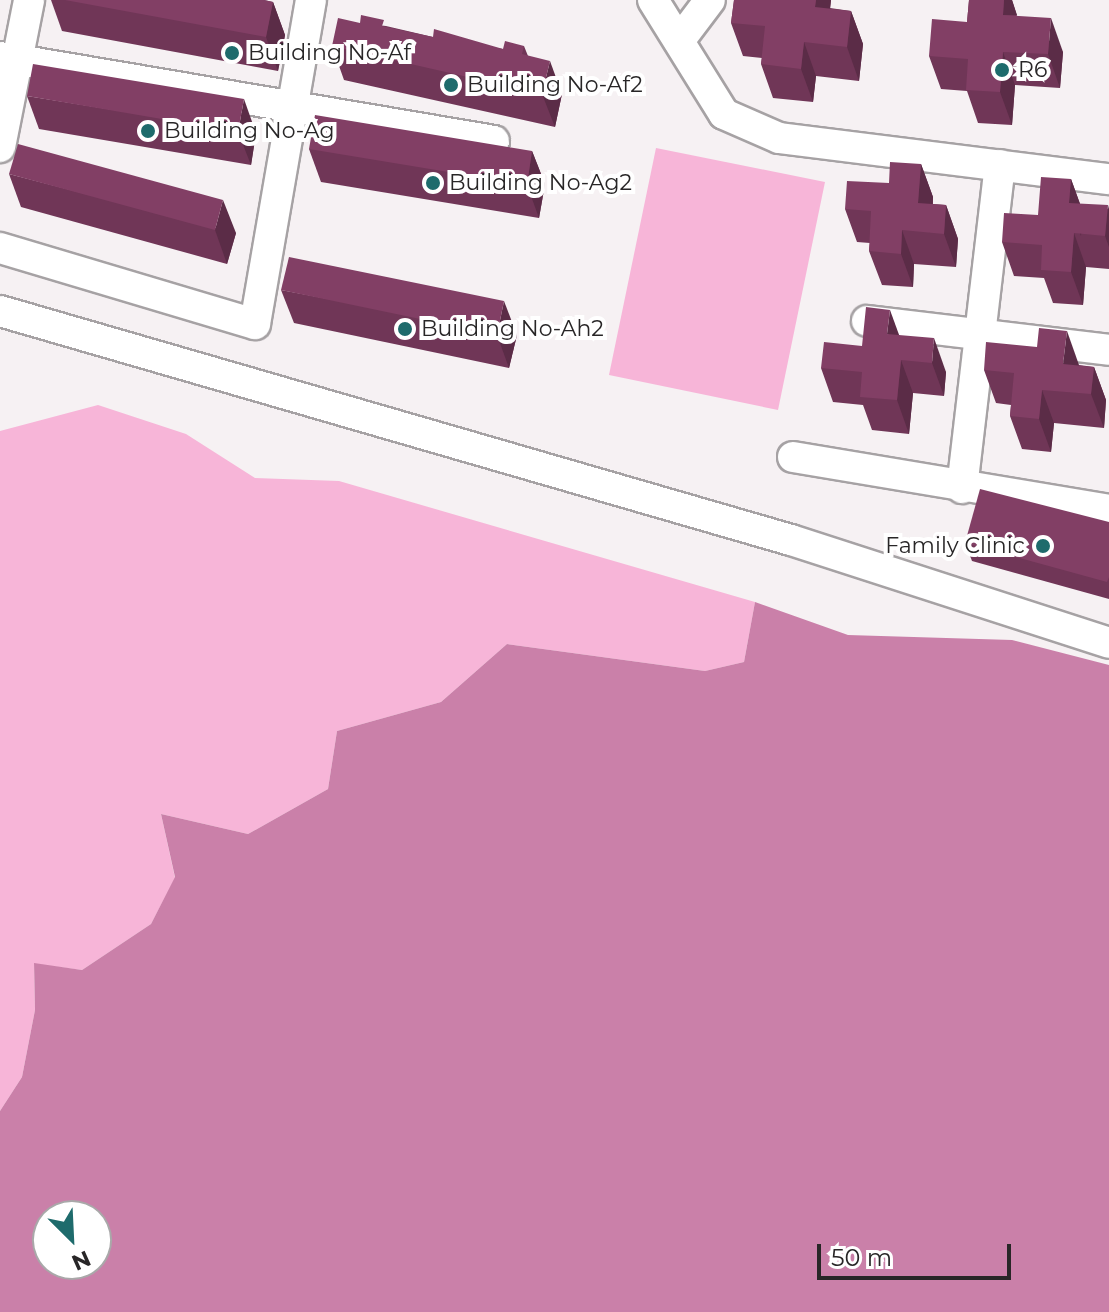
<!DOCTYPE html>
<html>
<head>
<meta charset="utf-8">
<style>
	body { margin:0 }
	#map { position:relative; width:1109px; height:1312px; overflow:hidden; background:#f6f1f3; font-family:Montserrat,sans-serif }
	div>[style] { position:absolute }
	.green>* { inset:0; background:#f7b5d8 }
	.water>* { inset:0; background:#ca80a9 }
	.roads { filter:drop-shadow(2px 0 #a6a2a4) drop-shadow(-2px 0 #a6a2a4) drop-shadow(0 2px #a6a2a4) drop-shadow(0 -2px #a6a2a4) }
	.minor>* { height:30px; margin:-15px; padding:0 15px; transform-origin:15px; border-radius:15px; background:#fff }
	.wall>* { inset:0; background:#703657 }
	.shaded-wall>* { inset:0; background:#5b2c47 }
	.building>* { inset:0; background:#823f65 }
	.dots>* { width:22px; height:22px; translate:-50% -50%; box-sizing:border-box; border:4px solid #fff; border-radius:50% }
	span { translate:-50% -50%; white-space:nowrap; text-align:center; line-height:1.15; -webkit-text-stroke:8px #fff; paint-order:stroke }
	.poi-label { font-size:22px; color:#282627 }
	.left { translate:0 -50%; text-align:left }
	.right { translate:-100% -50%; text-align:right }
	.north { position:absolute; left:32px; top:1200px; width:80px; height:80px; box-sizing:border-box; background:#fff; border:2px solid #a9a8a9; border-radius:50%; rotate:156deg; font-size:22px; font-weight:700; line-height:32px; text-align:center; color:#282627 }
	.north::after { content:''; display:block; margin:auto; width:28px; height:36px; background:#1e6b6c; clip-path:polygon(50% 0,100% 100%,50% 72%,0 100%) }
	.scale { position:absolute; left:817px; top:1244px; width:194px; height:36px; box-sizing:border-box; border:4px solid #282627; border-top:0; padding-left:10px; font-size:24px; line-height:28px; white-space:nowrap; color:#282627; -webkit-text-stroke:6px #fff; paint-order:stroke }
</style>
</head>
<body>
<div id="map">
	<div class="green">
		<i style="clip-path:polygon(656px 148px,825px 182px,778px 410px,609px 375px)"></i>
		<i style="clip-path:polygon(98px 405px,186px 434px,255px 478px,339px 481px,755px 602px,744px 662px,705px 671px,507px 644px,441px 702px,337px 731px,328px 789px,248px 834px,161px 814px,175px 878px,151px 924px,82px 970px,34px 964px,35px 1010px,22px 1077px,0 1111px,0 431px)"></i>
	</div>
	<div class="water">
		<i style="clip-path:polygon(evenodd,755px 602px,848px 635px,1012px 640px,1109px 665px,1109px 1312px,0 1312px,0 1111px,22px 1077px,35px 1010px,34px 963px,82px 970px,151px 924px,175px 877px,161px 814px,248px 834px,328px 789px,337px 731px,441px 702px,507px 644px,705px 671px,744px 662px,755px 602px,48px 1216px,96px 1216px,96px 1264px,48px 1264px,48px 1216px)"></i>
	</div>
	<div class="roads">
		<div class="minor">
			<i style="left:653px;top:0;width:134px;rotate:58.1deg"></i>
			<i style="left:724px;top:114px;width:60px;rotate:23.6deg"></i>
			<i style="left:779px;top:138px;width:333px;rotate:7.1deg"></i>
			<i style="left:679px;top:41px;width:51px;rotate:-52.9deg"></i>
			<i style="left:0;top:57px;width:501px;rotate:9.65deg"></i>
			<i style="left:0;top:147px;width:150px;rotate:-78.8deg"></i>
			<i style="left:0;top:248px;width:266px;rotate:16.6deg"></i>
			<i style="left:255px;top:324px;width:329px;rotate:-80.2deg"></i>
			<i style="left:0;top:311px;width:823px;rotate:16.15deg"></i>
			<i style="left:791px;top:540px;width:334px;rotate:17.9deg"></i>
			<i style="left:867px;top:321px;width:244px;rotate:6.8deg"></i>
			<i style="left:793px;top:457px;width:320px;rotate:9.5deg"></i>
			<i style="left:962px;top:488px;width:325px;rotate:-83.3deg"></i>
		</div>
	</div>
	<div class="wall">
		<i style="clip-path:polygon(51px 0,264px 0,273px 2px,285px 35px,278px 71px,62px 31px)"></i>
		<i style="clip-path:polygon(734px 0,831px 0,830px 8px,851px 11px,863px 44px,859px 81px,816px 76px,813px 102px,773px 98px,761px 64px,762px 58px,743px 56px,731px 23px)"></i>
		<i style="clip-path:polygon(969px 0,1012px 0,1017px 16px,1063px 52px,1060px 88px,1015px 85px,1012px 125px,978px 123px,967px 91px,941px 89px,929px 56px,967px 22px)"></i>
		<i style="clip-path:polygon(360px 23px,386px 26px,433px 37px,503px 49px,524px 46px,528px 56px,562px 94px,555px 127px,344px 80px,332px 46px)"></i>
		<i style="clip-path:polygon(27px 96px,256px 133px,251px 165px,39px 129px)"></i>
		<i style="clip-path:polygon(309px 149px,532px 151px,545px 184px,539px 218px,321px 182px)"></i>
		<i style="clip-path:polygon(921px 164px,933px 197px,933px 204px,946px 205px,958px 239px,956px 267px,914px 264px,913px 287px,882px 285px,869px 251px,870px 243px,857px 242px,845px 209px)"></i>
		<i style="clip-path:polygon(9px 174px,236px 233px,227px 264px,21px 207px)"></i>
		<i style="clip-path:polygon(1071px 179px,1080px 204px,1109px 209px,1109px 269px,1086px 267px,1083px 305px,1053px 303px,1044px 278px,1014px 276px,1002px 242px,1038px 215px)"></i>
		<i style="clip-path:polygon(281px 290px,517px 335px,509px 368px,294px 323px)"></i>
		<i style="clip-path:polygon(899px 335px,946px 372px,944px 396px,913px 393px,909px 434px,872px 430px,863px 405px,833px 402px,821px 368px,862px 346px)"></i>
		<i style="clip-path:polygon(1079px 365px,1094px 367px,1106px 400px,1104px 428px,1054px 423px,1051px 452px,1022px 449px,1010px 416px,1011px 405px,996px 403px,984px 370px)"></i>
		<i style="clip-path:polygon(1109px 522px,1109px 599px,972px 561px,965px 543px)"></i>
	</div>
	<div class="shaded-wall">
		<i style="clip-path:polygon(816px 0,831px 0,827px 40px,815px 7px)"></i>
		<i style="clip-path:polygon(1004px 0,1012px 0,1017px 15px,1003px 15px)"></i>
		<i style="clip-path:polygon(273px 2px,285px 35px,278px 71px,266px 37px)"></i>
		<i style="clip-path:polygon(851px 11px,863px 44px,859px 81px,847px 47px)"></i>
		<i style="clip-path:polygon(1051px 18px,1063px 52px,1060px 88px,1048px 54px)"></i>
		<i style="clip-path:polygon(804px 42px,816px 76px,813px 102px,801px 69px)"></i>
		<i style="clip-path:polygon(1003px 52px,1015px 85px,1012px 125px,1000px 92px)"></i>
		<i style="clip-path:polygon(550px 61px,562px 94px,555px 127px,542px 94px)"></i>
		<i style="clip-path:polygon(244px 99px,256px 133px,251px 165px,238px 132px)"></i>
		<i style="clip-path:polygon(532px 151px,545px 184px,539px 218px,527px 185px)"></i>
		<i style="clip-path:polygon(921px 164px,933px 197px,930px 233px,918px 203px)"></i>
		<i style="clip-path:polygon(1071px 179px,1083px 212px,1081px 236px,1069px 203px)"></i>
		<i style="clip-path:polygon(223px 200px,236px 233px,227px 264px,215px 230px)"></i>
		<i style="clip-path:polygon(946px 205px,958px 239px,956px 267px,944px 234px)"></i>
		<i style="clip-path:polygon(1108px 205px,1109px 209px,1109px 247px,1105px 236px)"></i>
		<i style="clip-path:polygon(902px 230px,914px 264px,913px 287px,901px 254px)"></i>
		<i style="clip-path:polygon(1074px 233px,1086px 267px,1083px 305px,1071px 272px)"></i>
		<i style="clip-path:polygon(504px 301px,517px 335px,509px 368px,497px 335px)"></i>
		<i style="clip-path:polygon(890px 310px,902px 343px,887px 334px)"></i>
		<i style="clip-path:polygon(1067px 331px,1079px 365px,1076px 393px,1063px 364px)"></i>
		<i style="clip-path:polygon(934px 338px,946px 372px,944px 396px,932px 363px)"></i>
		<i style="clip-path:polygon(901px 360px,913px 393px,909px 434px,897px 400px)"></i>
		<i style="clip-path:polygon(1094px 367px,1106px 400px,1104px 428px,1091px 394px)"></i>
		<i style="clip-path:polygon(1042px 390px,1054px 423px,1051px 452px,1039px 419px)"></i>
	</div>
	<div class="building">
		<i style="clip-path:polygon(65px 0,264px 0,273px 2px,266px 37px)"></i>
		<i style="clip-path:polygon(734px 0,816px 0,815px 7px,851px 11px,847px 47px,804px 42px,801px 69px,761px 64px,765px 26px,731px 23px)"></i>
		<i style="clip-path:polygon(969px 0,1004px 0,1003px 15px,1051px 18px,1048px 54px,1003px 52px,1000px 92px,966px 90px,968px 59px,929px 56px,932px 19px,967px 22px)"></i>
		<i style="clip-path:polygon(361px 15px,384px 20px,382px 26px,433px 37px,434px 29px,503px 49px,505px 41px,524px 46px,522px 54px,550px 61px,542px 94px,332px 46px,338px 18px,360px 23px)"></i>
		<i style="clip-path:polygon(33px 64px,244px 99px,238px 132px,27px 96px)"></i>
		<i style="clip-path:polygon(315px 115px,532px 151px,527px 185px,309px 149px)"></i>
		<i style="clip-path:polygon(18px 144px,223px 200px,215px 230px,9px 174px)"></i>
		<i style="clip-path:polygon(890px 162px,921px 164px,918px 203px,946px 205px,944px 234px,902px 230px,901px 254px,869px 251px,871px 211px,845px 209px,847px 181px,889px 183px)"></i>
		<i style="clip-path:polygon(1041px 177px,1071px 179px,1069px 203px,1108px 205px,1105px 236px,1074px 233px,1071px 272px,1041px 270px,1042px 245px,1002px 242px,1004px 213px,1038px 215px)"></i>
		<i style="clip-path:polygon(289px 257px,504px 301px,497px 335px,281px 290px)"></i>
		<i style="clip-path:polygon(866px 307px,890px 310px,887px 334px,934px 338px,932px 363px,901px 360px,897px 400px,860px 397px,862px 372px,821px 368px,824px 342px,862px 346px)"></i>
		<i style="clip-path:polygon(1039px 328px,1067px 331px,1063px 364px,1094px 367px,1091px 394px,1042px 390px,1039px 419px,1010px 416px,1014px 373px,984px 370px,986px 342px,1037px 347px)"></i>
		<i style="clip-path:polygon(980px 489px,1109px 522px,1109px 577px,1107px 582px,965px 543px)"></i>
	</div>
	<div class="dots">
		<i style="left:232px;top:53px;background:#1e6b6c"></i>
		<i style="left:1002px;top:70px;background:#1e6b6c"></i>
		<i style="left:451px;top:85px;background:#1e6b6c"></i>
		<i style="left:148px;top:131px;background:#1e6b6c"></i>
		<i style="left:433px;top:183px;background:#1e6b6c"></i>
		<i style="left:405px;top:329px;background:#1e6b6c"></i>
		<i style="left:1043px;top:546px;background:#1e6b6c"></i>
	</div>
	<div class="poi-label">
		<span class="left" style="left:248px;top:53px">Building No-Af</span>
		<span class="left" style="left:1018px;top:70px">R6</span>
		<span class="left" style="left:467px;top:85px">Building No-Af2</span>
		<span class="left" style="left:164px;top:131px">Building No-Ag</span>
		<span class="left" style="left:449px;top:183px">Building No-Ag2</span>
		<span class="left" style="left:421px;top:329px">Building No-Ah2</span>
		<span class="right" style="left:1025px;top:546px">Family Clinic</span>
	</div>
	<div class="north">N</div>
	<div class="scale">50 m</div>
</div>
</body>
</html>
